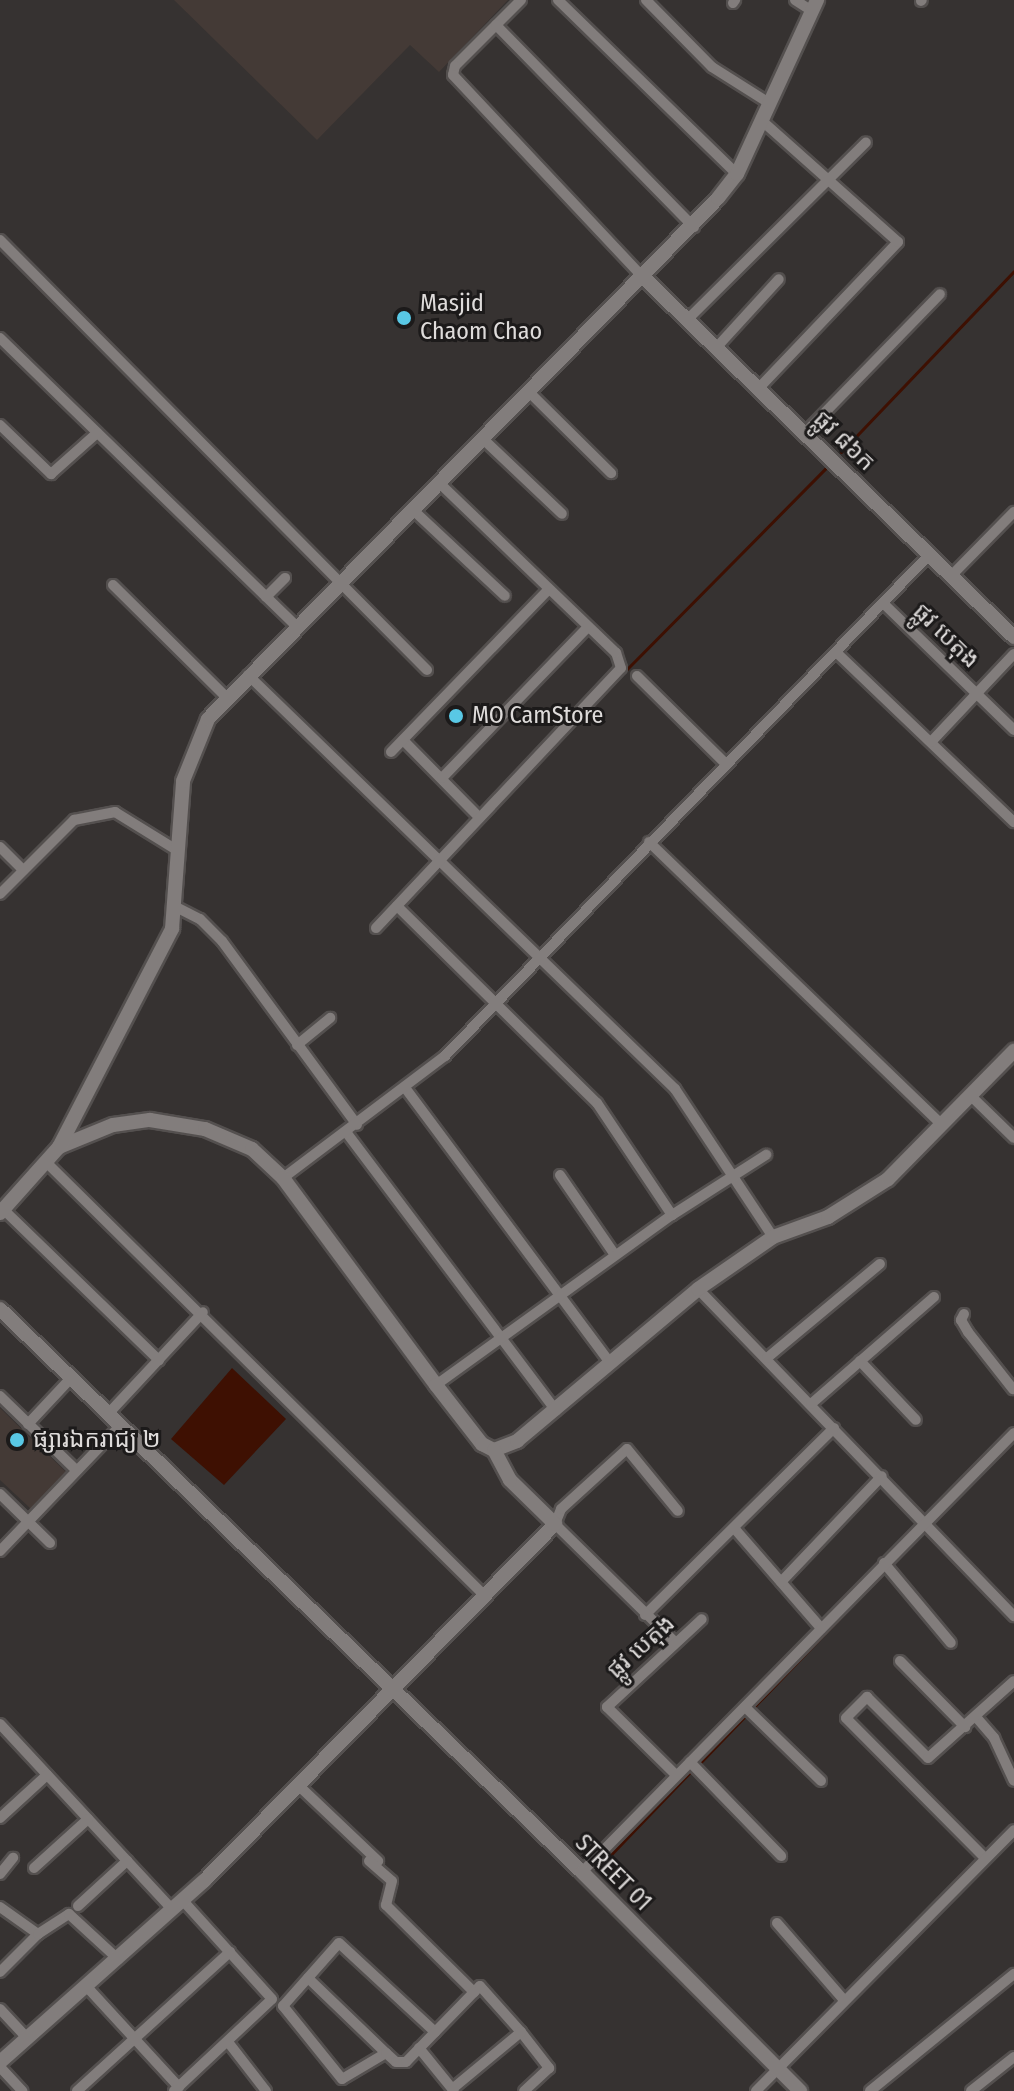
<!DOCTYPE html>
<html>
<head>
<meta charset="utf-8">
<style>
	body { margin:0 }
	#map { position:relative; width:1014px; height:2091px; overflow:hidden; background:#363231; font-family:"Fira Sans Condensed","Noto Sans Khmer",sans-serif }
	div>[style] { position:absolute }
	.built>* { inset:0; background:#443a36 }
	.water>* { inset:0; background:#3e1002 }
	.stream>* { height:3px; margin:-1.5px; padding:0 1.5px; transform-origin:1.5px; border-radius:1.5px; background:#3e1002 }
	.roads { filter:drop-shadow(2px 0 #54504f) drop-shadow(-2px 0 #54504f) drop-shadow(0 2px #54504f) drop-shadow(0 -2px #54504f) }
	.street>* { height:10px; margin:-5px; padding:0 5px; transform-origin:5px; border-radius:5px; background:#827d7c }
	.secondary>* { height:14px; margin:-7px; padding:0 7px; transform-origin:7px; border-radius:7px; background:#827d7c }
	.dots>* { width:22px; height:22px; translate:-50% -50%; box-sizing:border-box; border:4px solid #1c1a1a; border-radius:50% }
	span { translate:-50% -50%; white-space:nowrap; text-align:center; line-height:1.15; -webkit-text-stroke:6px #1c1a1a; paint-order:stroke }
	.poi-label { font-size:24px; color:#dedbda }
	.left { translate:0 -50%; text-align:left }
	.street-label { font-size:24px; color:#dedbda }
</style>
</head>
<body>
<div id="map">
	<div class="built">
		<i style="clip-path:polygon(174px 0,508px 0,439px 72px,410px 45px,317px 140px)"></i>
		<i style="clip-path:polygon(0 1408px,66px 1472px,31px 1509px,0 1480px)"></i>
	</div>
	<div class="water">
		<i style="clip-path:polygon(232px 1368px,286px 1419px,224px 1485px,171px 1439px)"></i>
	</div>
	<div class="stream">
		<i style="left:841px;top:452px;width:250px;rotate:-46.3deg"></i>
		<i style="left:623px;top:673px;width:291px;rotate:-45.3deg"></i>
		<i style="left:698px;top:1765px;width:308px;rotate:-46.1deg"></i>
		<i style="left:600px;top:1866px;width:133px;rotate:-46.2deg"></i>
	</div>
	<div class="roads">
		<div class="street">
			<i style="left:521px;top:0;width:93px;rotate:135deg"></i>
			<i style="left:455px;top:66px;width:9px;rotate:103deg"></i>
			<i style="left:453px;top:75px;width:277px;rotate:46.8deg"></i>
			<i style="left:558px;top:0;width:250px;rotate:44.2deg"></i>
			<i style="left:646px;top:0;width:94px;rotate:45.4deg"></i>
			<i style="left:712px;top:67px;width:67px;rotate:32.3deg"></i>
			<i style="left:795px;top:0;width:20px;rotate:33deg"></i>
			<i style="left:921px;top:1px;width:1px;rotate:-45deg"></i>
			<i style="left:733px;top:3px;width:4px;rotate:-56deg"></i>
			<i style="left:496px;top:25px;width:283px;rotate:45.6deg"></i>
			<i style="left:0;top:240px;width:606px;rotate:45.2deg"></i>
			<i style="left:687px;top:320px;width:252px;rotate:-44.8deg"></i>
			<i style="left:0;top:338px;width:413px;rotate:44.2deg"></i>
			<i style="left:716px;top:348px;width:93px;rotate:-47.6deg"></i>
			<i style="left:758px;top:389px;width:203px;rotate:-46.4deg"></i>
			<i style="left:898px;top:242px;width:183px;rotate:-138.3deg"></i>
			<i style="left:528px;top:391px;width:117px;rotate:44.7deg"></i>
			<i style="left:0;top:425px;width:71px;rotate:43.9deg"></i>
			<i style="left:51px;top:474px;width:62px;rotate:-41.7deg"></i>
			<i style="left:804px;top:434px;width:195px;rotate:-45.8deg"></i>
			<i style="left:482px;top:438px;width:110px;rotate:43.5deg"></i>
			<i style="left:412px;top:509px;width:127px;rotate:43.1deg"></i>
			<i style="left:951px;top:576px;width:90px;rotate:-45.5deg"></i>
			<i style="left:113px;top:585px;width:159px;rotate:44.7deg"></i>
			<i style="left:266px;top:597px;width:27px;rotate:-45deg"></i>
			<i style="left:884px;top:604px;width:181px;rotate:44.1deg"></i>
			<i style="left:837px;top:653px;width:245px;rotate:43.7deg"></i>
			<i style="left:248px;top:675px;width:595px;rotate:44.11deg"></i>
			<i style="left:675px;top:1089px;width:178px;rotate:56.5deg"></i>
			<i style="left:637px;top:676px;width:125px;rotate:44.7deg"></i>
			<i style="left:403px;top:740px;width:107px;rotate:45.4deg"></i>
			<i style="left:931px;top:742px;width:121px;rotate:-46.7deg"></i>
			<i style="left:391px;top:752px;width:227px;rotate:-45.9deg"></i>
			<i style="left:442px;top:778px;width:210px;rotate:-46deg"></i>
			<i style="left:649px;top:842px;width:407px;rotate:44deg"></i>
			<i style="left:0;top:847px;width:33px;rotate:45deg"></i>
			<i style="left:0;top:894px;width:105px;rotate:-45deg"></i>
			<i style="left:74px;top:820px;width:42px;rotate:-11deg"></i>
			<i style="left:115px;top:812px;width:70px;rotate:31.7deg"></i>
			<i style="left:397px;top:906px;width:281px;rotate:44.6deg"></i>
			<i style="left:597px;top:1103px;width:135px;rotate:56.2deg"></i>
			<i style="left:176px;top:907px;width:27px;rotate:27deg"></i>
			<i style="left:200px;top:919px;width:31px;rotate:45deg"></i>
			<i style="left:222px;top:941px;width:228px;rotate:53.7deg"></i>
			<i style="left:376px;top:928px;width:357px;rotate:-46.7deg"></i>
			<i style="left:621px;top:668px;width:16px;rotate:-108deg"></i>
			<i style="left:616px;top:653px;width:247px;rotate:-136.1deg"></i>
			<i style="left:297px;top:1045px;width:43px;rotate:-39.3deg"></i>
			<i style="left:406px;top:1089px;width:342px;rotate:53.3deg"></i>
			<i style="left:971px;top:1096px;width:60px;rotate:44.3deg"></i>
			<i style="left:346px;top:1132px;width:349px;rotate:53deg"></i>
			<i style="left:48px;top:1164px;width:613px;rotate:44.67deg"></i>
			<i style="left:560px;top:1175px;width:97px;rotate:55.5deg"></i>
			<i style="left:283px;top:1178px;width:203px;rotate:-37deg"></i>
			<i style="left:445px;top:1056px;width:697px;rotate:-45.99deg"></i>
			<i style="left:4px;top:1210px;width:216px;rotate:44.1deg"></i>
			<i style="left:698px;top:1289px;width:455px;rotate:46deg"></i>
			<i style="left:964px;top:1314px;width:7px;rotate:117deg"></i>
			<i style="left:961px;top:1320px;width:14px;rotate:60deg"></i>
			<i style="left:968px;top:1332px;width:73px;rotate:51.7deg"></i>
			<i style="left:767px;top:1358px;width:147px;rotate:-39.8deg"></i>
			<i style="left:860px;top:1361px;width:81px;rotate:46.5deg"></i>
			<i style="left:436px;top:1385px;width:291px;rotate:-35.8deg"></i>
			<i style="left:672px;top:1215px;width:112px;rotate:-32.6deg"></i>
			<i style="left:0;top:1396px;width:107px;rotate:44.2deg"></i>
			<i style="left:811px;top:1404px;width:163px;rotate:-41deg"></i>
			<i style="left:108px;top:1414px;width:139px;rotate:-47deg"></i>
			<i style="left:28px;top:1424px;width:63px;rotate:-46.9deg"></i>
			<i style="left:0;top:1494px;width:70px;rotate:44.4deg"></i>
			<i style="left:734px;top:1528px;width:133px;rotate:49deg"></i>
			<i style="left:0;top:1551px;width:173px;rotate:-46.2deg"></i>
			<i style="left:884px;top:1563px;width:104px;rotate:50.1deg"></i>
			<i style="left:781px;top:1582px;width:146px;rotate:-46.4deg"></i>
			<i style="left:645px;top:1615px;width:266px;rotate:-44.7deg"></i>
			<i style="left:675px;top:1642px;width:168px;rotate:-135.5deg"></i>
			<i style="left:555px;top:1524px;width:16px;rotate:-68deg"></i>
			<i style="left:561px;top:1509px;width:89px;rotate:-42.3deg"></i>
			<i style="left:627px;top:1449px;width:80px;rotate:50.6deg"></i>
			<i style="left:900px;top:1661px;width:93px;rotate:45.4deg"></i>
			<i style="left:745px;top:1707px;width:106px;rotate:44.2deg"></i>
			<i style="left:976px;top:1717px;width:28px;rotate:49deg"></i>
			<i style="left:994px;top:1738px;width:47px;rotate:65.1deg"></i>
			<i style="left:0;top:1724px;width:254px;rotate:47.1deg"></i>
			<i style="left:690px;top:1762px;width:131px;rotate:45.9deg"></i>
			<i style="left:676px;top:1775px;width:97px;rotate:-135.4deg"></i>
			<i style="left:607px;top:1707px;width:129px;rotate:-42.8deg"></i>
			<i style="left:297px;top:1784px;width:112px;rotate:43.5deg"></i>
			<i style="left:0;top:1818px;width:64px;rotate:-42.5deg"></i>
			<i style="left:985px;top:1858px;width:197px;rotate:-134.8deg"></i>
			<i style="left:846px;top:1718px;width:30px;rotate:-45deg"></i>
			<i style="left:867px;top:1697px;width:86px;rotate:45deg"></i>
			<i style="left:928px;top:1758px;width:115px;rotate:-41.8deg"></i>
			<i style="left:369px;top:1861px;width:30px;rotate:41deg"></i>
			<i style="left:392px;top:1881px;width:25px;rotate:104deg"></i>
			<i style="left:386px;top:1905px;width:124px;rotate:44.7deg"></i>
			<i style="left:34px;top:1868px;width:73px;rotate:-42.2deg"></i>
			<i style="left:582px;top:1872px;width:616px;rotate:-45.46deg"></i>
			<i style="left:0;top:1874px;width:21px;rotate:-51deg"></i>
			<i style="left:78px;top:1906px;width:67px;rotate:-42.6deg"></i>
			<i style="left:0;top:1907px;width:47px;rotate:35.4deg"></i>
			<i style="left:777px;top:1923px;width:102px;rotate:49deg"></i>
			<i style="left:0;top:1972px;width:54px;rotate:-45deg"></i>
			<i style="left:38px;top:1934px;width:37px;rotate:-33deg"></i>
			<i style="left:69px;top:1914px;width:67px;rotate:42.6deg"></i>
			<i style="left:308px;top:1978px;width:108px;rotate:43.9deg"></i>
			<i style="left:386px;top:2053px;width:51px;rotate:149.4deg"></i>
			<i style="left:342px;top:2079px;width:94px;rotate:-128.9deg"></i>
			<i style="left:283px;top:2006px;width:84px;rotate:-48.4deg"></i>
			<i style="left:339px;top:1943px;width:131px;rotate:42.8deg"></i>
			<i style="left:87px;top:1987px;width:136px;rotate:47.4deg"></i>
			<i style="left:0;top:2009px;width:40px;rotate:47deg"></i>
			<i style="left:521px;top:2032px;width:46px;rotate:52.1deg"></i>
			<i style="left:549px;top:2068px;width:34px;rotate:137deg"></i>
			<i style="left:228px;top:2042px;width:62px;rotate:52.2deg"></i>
			<i style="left:419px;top:2048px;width:55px;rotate:50.9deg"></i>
			<i style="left:386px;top:2053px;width:13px;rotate:42deg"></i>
			<i style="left:396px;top:2062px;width:10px"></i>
			<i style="left:406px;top:2062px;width:106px;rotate:-45.8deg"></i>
			<i style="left:480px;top:1986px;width:62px;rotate:48.3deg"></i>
			<i style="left:521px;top:2032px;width:89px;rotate:140.4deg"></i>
			<i style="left:0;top:2067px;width:33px;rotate:47deg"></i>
			<i style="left:77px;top:2091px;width:207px;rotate:-42.3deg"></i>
			<i style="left:174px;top:2091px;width:134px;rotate:-43.2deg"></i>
			<i style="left:272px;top:1999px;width:132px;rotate:-132.2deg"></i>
			<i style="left:756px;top:2091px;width:367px;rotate:-45.3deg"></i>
			<i style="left:870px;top:2091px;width:186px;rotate:-39.1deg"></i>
			<i style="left:971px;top:2091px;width:55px;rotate:-38.3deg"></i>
		</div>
		<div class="secondary">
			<i style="left:643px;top:277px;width:517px;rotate:44.14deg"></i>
			<i style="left:59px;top:1147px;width:58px;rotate:-22.2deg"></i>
			<i style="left:113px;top:1125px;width:37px;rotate:-8deg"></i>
			<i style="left:150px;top:1120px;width:56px;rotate:9.3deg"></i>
			<i style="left:205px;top:1129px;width:51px;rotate:23.1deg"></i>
			<i style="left:252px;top:1149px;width:42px;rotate:43.1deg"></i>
			<i style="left:283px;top:1178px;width:257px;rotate:53.5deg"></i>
			<i style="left:436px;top:1385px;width:75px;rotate:52.1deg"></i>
			<i style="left:482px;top:1444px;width:13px;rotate:27deg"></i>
			<i style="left:494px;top:1450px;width:25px;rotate:-21deg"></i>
			<i style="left:517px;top:1441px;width:236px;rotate:-40deg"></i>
			<i style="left:698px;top:1289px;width:91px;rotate:-34.7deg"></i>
			<i style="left:773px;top:1237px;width:59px;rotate:-20deg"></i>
			<i style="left:828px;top:1217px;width:71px;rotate:-32.3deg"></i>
			<i style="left:888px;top:1179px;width:180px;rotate:-45.5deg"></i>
			<i style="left:0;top:1213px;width:89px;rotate:-48.2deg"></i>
			<i style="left:59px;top:1147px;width:246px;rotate:-62.6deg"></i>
			<i style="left:172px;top:929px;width:148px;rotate:-85.7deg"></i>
			<i style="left:183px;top:781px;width:67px;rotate:-68deg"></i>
			<i style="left:208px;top:719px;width:729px;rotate:-45.61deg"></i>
			<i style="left:718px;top:198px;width:31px;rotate:-52deg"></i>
			<i style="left:737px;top:174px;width:192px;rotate:-65.3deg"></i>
			<i style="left:0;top:1309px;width:810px;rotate:44.05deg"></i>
			<i style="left:582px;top:1872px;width:309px;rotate:45.1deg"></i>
			<i style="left:0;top:2062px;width:273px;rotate:-41.6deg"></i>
			<i style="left:204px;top:1881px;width:501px;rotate:-45.49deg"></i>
			<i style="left:555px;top:1524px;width:63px;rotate:-135.6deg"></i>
			<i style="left:510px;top:1480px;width:34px;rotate:-118deg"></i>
		</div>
	</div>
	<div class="dots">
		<i style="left:404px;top:318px;background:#59c8e5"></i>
		<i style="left:456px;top:716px;background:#59c8e5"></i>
		<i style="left:17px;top:1440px;background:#59c8e5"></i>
	</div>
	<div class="poi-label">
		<span class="left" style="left:420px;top:318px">Masjid<br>Chaom Chao</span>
		<span class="left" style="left:472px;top:716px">MO CamStore</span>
		<span class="left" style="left:33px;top:1440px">ផ្សារឯករាជ្យ ២</span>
	</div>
	<div class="street-label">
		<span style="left:844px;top:441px;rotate:44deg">ផ្លូវ ៨៦ក</span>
		<span style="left:946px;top:636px;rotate:44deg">ផ្លូវ បេតុង</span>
		<span style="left:641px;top:1647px;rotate:-42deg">ផ្លូវ បេតុង</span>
		<span style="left:613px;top:1873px;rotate:45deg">STREET 01</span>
	</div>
</div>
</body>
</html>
